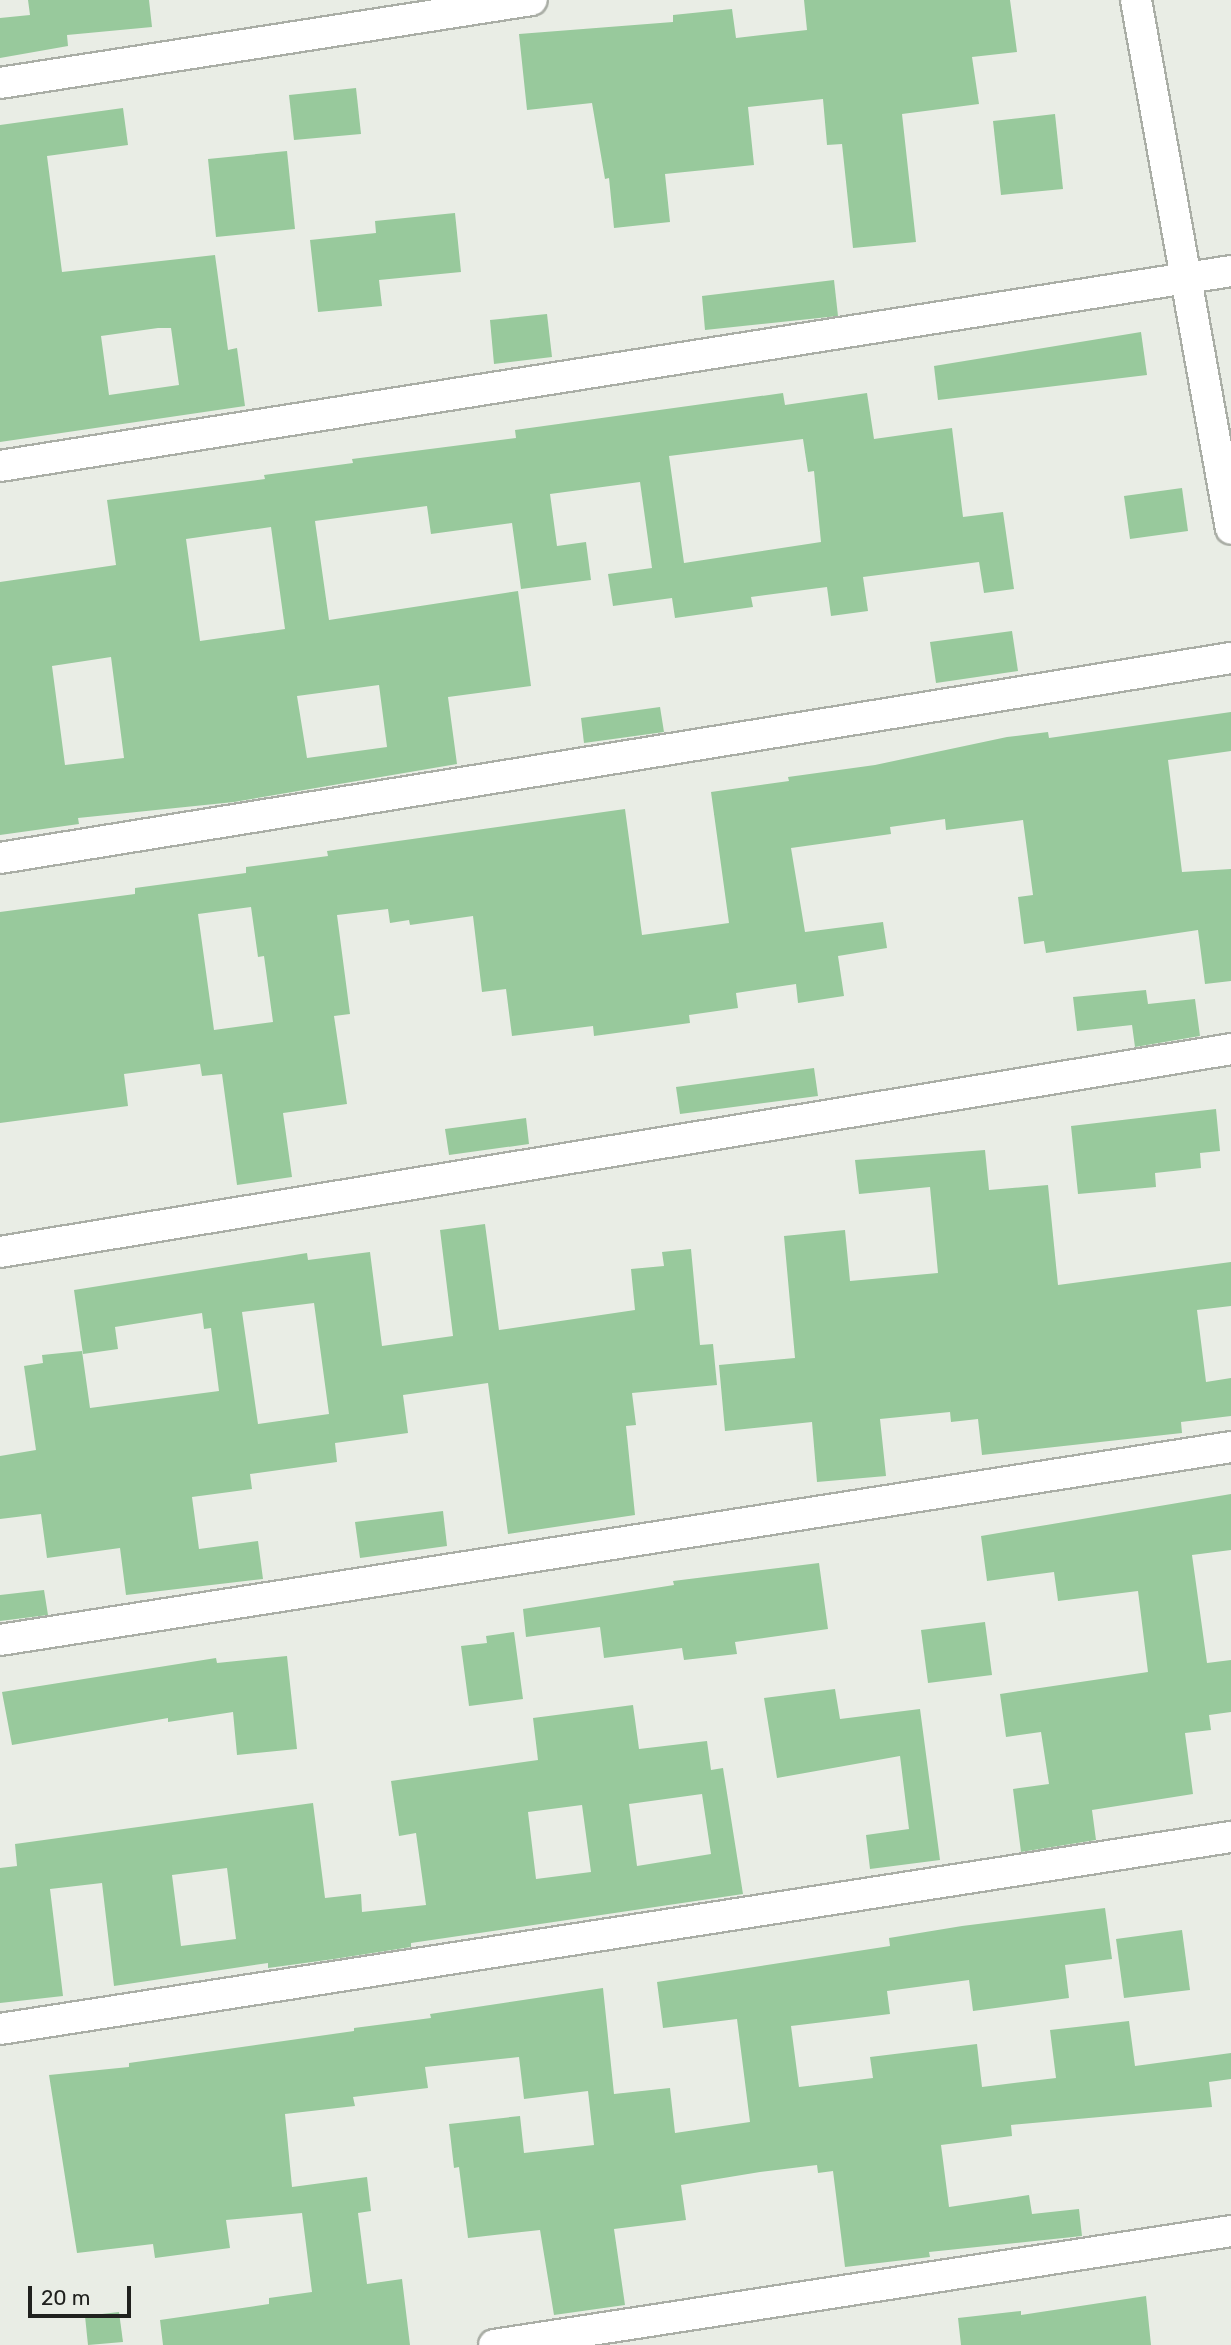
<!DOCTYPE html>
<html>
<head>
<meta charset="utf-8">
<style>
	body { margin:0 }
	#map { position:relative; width:1231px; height:2345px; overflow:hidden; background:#e9ede5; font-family:Rubik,sans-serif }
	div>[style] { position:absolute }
	.building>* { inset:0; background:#98c99c }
	.roads { filter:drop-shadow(2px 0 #aaaea6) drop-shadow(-2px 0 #aaaea6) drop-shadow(0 2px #aaaea6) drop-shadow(0 -2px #aaaea6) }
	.street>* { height:30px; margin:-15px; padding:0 15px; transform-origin:15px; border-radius:15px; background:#fff }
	span { translate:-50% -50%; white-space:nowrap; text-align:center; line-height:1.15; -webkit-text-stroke:5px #e9ede5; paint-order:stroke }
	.scale { position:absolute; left:28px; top:2286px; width:103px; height:32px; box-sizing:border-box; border:4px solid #20211e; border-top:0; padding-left:9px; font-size:21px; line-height:24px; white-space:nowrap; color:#20211e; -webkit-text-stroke:5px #e9ede5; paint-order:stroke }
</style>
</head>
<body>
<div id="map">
	<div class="building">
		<i style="clip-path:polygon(28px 0,149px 0,152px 27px,67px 35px,68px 46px,0 58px,0 18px,30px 15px)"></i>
		<i style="clip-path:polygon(804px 0,1010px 0,1017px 52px,972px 57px,979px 104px,902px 114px,916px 242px,853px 248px,842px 144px,827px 145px,823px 99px,748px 107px,754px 165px,665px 174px,670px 222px,614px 228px,609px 178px,605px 179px,592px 103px,527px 110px,519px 34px,673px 22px,673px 15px,732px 9px,736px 38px,807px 30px)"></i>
		<i style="clip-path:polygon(356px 88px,361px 134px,294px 140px,289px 95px)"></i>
		<i style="clip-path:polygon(evenodd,123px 108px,128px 145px,47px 156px,62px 272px,215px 255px,228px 350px,237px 348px,245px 406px,0 442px,0 125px,123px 108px,158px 328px,171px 328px,179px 385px,109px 395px,101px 336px,158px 328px)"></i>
		<i style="clip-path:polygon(1055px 114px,1063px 189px,1001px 195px,993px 121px)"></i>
		<i style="clip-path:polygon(287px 151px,295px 229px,216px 237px,208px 159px)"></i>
		<i style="clip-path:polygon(455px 213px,461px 272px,379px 280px,382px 306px,318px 312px,310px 240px,376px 233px,375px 221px)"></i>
		<i style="clip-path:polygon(834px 280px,838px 316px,705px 330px,702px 296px)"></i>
		<i style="clip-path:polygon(547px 314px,552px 357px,494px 364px,490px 320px)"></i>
		<i style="clip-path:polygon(1141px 332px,1147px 375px,938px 400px,934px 366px)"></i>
		<i style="clip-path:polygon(evenodd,783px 393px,785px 405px,867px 393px,874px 439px,952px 428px,963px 517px,1003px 512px,1014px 589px,984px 593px,979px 562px,863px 577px,868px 611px,831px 616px,827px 587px,751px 597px,753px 607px,675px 618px,672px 598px,613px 606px,608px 574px,652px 568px,640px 482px,550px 494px,557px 546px,586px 542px,591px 580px,521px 589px,512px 523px,431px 534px,427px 506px,315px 521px,329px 620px,518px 591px,531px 686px,448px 697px,457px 764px,234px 802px,78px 818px,79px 824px,0 835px,0 582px,116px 565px,107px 500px,265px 479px,264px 475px,353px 463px,352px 459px,516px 438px,515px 430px,783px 393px,803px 439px,808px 472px,814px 471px,821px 542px,684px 563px,669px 456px,803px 439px,783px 393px,271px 527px,285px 629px,200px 641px,186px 539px,271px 527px,783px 393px,111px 657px,124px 758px,65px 765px,52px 666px,111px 657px,783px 393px,379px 685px,387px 747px,307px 758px,297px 696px,379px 685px)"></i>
		<i style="clip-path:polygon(1182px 488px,1188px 531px,1130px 539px,1124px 496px)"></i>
		<i style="clip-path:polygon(1012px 631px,1018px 671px,936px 683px,930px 642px)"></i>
		<i style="clip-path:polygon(660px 707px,664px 732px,584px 743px,581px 718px)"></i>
		<i style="clip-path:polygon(evenodd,1231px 712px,1231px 751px,1168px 760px,1182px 872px,1231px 869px,1231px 981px,1205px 984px,1198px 930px,1046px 953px,1044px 941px,1024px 944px,1018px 897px,1033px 895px,1023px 820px,946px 830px,945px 819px,890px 827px,891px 834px,791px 848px,805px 932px,883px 922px,887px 948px,838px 956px,844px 996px,798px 1003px,796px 984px,736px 993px,738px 1008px,689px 1015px,690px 1023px,594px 1036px,593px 1026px,512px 1036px,506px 989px,482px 992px,473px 916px,410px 925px,409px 920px,390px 923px,388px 909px,337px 915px,350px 1014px,334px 1016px,347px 1104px,283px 1113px,292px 1177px,237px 1185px,222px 1074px,202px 1076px,200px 1064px,124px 1074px,128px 1106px,0 1123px,0 912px,135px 894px,135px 888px,246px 873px,246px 867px,328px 856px,327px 851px,625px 809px,642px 935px,729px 923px,711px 792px,789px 781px,788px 777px,875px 765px,1007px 737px,1048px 732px,1049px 738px,1231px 712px,251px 907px,258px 957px,264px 956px,273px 1022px,214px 1030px,198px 914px,251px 907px)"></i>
		<i style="clip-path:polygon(1146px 990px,1148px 1004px,1195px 999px,1200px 1036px,1135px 1047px,1132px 1025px,1077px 1031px,1073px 997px)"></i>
		<i style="clip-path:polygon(814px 1068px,818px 1096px,680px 1114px,676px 1087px)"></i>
		<i style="clip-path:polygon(1216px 1109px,1220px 1151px,1200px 1153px,1201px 1168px,1155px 1173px,1156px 1187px,1078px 1194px,1071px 1126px)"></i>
		<i style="clip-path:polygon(526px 1118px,529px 1144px,449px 1155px,445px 1129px)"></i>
		<i style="clip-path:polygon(985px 1150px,989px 1190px,1048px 1185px,1058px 1285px,1231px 1262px,1231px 1306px,1197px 1310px,1206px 1382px,1231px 1378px,1231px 1416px,1181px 1422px,1182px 1433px,982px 1455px,978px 1419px,951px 1422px,950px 1412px,880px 1419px,886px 1476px,817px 1482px,812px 1422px,725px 1431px,719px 1365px,795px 1358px,784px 1236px,845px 1230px,850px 1281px,938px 1273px,930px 1187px,859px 1194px,855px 1160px)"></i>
		<i style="clip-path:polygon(evenodd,485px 1224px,499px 1330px,635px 1310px,631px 1269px,664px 1266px,662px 1252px,691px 1249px,700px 1345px,713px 1344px,717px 1385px,632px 1393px,636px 1425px,626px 1426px,635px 1515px,508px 1534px,488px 1383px,403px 1395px,408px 1433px,335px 1443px,337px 1462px,250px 1474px,252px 1489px,192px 1497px,199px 1549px,258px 1541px,263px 1579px,126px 1595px,120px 1548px,47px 1558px,41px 1514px,0 1519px,0 1456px,36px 1450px,24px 1366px,43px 1363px,42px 1355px,82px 1351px,90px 1408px,219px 1391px,211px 1328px,204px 1329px,202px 1313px,115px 1327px,118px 1349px,83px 1354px,74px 1290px,307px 1253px,308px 1260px,370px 1252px,382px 1346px,453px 1336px,440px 1230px,485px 1224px,314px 1303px,329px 1414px,258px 1424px,242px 1312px,314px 1303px)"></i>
		<i style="clip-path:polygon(1231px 1494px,1231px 1550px,1192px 1555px,1207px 1663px,1231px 1660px,1231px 1712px,1209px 1715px,1211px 1730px,1185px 1733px,1193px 1794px,1092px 1810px,1096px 1840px,1021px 1852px,1013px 1789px,1049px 1784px,1041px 1732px,1006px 1737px,1000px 1694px,1148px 1672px,1138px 1591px,1058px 1601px,1054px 1572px,987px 1581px,981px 1536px)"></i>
		<i style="clip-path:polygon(443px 1511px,447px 1546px,360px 1558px,355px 1522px)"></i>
		<i style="clip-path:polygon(819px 1563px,828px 1629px,735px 1642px,737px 1654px,684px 1660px,682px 1648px,604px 1658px,600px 1627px,526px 1637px,523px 1609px,674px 1585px,673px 1581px)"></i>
		<i style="clip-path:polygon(44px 1590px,48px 1615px,0 1621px,0 1595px)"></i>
		<i style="clip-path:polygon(985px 1622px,992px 1675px,928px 1683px,921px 1630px)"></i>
		<i style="clip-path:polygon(514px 1632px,523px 1699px,469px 1706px,461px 1646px,487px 1643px,486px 1636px)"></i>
		<i style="clip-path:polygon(287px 1656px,297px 1749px,237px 1755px,233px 1712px,168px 1722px,168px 1718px,12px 1745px,2px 1692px,216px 1658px,217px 1663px)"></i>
		<i style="clip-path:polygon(835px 1689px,840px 1719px,920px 1709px,940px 1860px,870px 1869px,866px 1835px,909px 1829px,900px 1756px,777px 1778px,764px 1698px)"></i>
		<i style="clip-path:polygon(evenodd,633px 1705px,639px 1749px,707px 1741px,711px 1770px,723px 1768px,743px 1894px,411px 1943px,411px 1947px,334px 1959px,268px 1968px,268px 1963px,114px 1986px,102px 1883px,50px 1889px,63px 1996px,0 2003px,0 1868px,17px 1866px,15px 1844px,313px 1803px,325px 1898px,361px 1894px,362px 1912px,426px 1905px,416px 1833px,399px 1836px,391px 1781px,538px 1760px,533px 1718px,633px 1705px,702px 1794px,711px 1854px,637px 1866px,629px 1804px,702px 1794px,633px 1705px,582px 1805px,591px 1872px,536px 1879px,528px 1812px,582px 1805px,633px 1705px,227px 1868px,236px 1939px,181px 1946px,172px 1875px,227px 1868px)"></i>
		<i style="clip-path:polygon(1105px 1908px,1112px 1959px,1065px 1965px,1069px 1998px,973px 2011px,969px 1980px,887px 1991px,890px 2014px,791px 2026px,799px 2087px,873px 2078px,870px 2057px,977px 2044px,982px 2087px,1056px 2078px,1050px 2030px,1129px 2021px,1135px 2066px,1231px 2053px,1231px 2079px,1209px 2082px,1212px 2107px,1011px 2125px,1012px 2136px,941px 2145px,949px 2207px,1029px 2195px,1032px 2214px,1079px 2209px,1082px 2236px,929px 2252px,930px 2257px,845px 2267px,833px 2171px,818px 2173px,817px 2165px,760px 2172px,681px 2185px,686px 2220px,614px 2229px,625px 2305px,554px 2315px,540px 2230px,468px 2238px,459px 2167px,454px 2168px,449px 2124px,520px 2116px,524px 2153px,594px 2145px,588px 2091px,524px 2099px,519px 2057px,425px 2067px,428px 2088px,353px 2097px,355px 2106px,285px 2114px,292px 2187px,367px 2177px,371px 2211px,358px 2213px,367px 2284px,402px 2279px,410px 2345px,163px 2345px,160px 2320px,269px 2304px,269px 2298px,312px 2292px,302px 2213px,226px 2220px,230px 2248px,155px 2258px,153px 2244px,77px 2253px,49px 2075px,129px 2067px,129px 2063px,354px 2031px,354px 2028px,431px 2018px,430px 2014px,603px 1988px,614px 2094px,670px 2088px,675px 2133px,750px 2122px,737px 2019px,663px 2028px,657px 1982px,890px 1946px,889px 1938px,962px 1926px)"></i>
		<i style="clip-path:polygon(1182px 1930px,1190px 1990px,1124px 1998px,1116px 1939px)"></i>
		<i style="clip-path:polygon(1146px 2296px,1151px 2345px,961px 2345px,958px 2318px,1021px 2311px,1021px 2315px)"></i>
		<i style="clip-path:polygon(119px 2312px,123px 2342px,88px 2345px,85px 2316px)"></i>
	</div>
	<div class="roads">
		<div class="street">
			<i style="left:1136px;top:0;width:537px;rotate:79.82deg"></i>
			<i style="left:0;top:83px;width:538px;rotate:-8.87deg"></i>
			<i style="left:0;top:466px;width:1246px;rotate:-9deg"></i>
			<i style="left:0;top:858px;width:1247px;rotate:-9.23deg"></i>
			<i style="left:0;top:1252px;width:1248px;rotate:-9.36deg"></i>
			<i style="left:0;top:1640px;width:1246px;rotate:-8.91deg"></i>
			<i style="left:0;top:2029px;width:1246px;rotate:-8.87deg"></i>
			<i style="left:494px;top:2345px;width:746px;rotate:-8.79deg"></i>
		</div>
	</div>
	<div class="scale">20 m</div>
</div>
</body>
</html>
